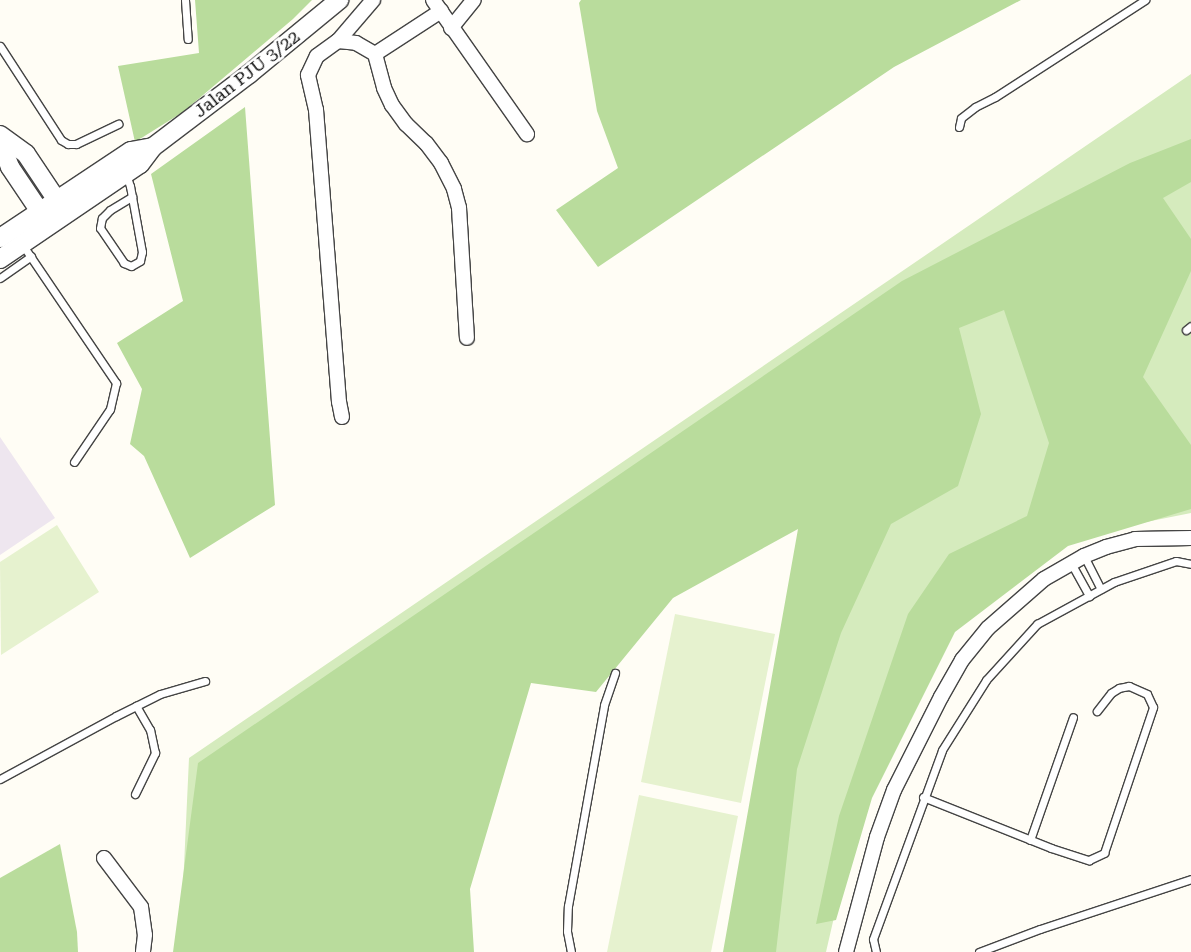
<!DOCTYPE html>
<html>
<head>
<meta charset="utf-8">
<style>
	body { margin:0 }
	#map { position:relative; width:1191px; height:952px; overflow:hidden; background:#fffdf5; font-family:"Roboto Serif",serif }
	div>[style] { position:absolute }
	.industrial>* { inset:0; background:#eee6ef }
	.green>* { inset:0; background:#d5ebbd }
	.forest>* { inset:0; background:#b9dc9c }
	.pitch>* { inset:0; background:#e6f2cf }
	.roads { filter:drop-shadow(1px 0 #444) drop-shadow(-1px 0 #444) drop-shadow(0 1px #444) drop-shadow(0 -1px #444) }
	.service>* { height:7px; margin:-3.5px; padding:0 3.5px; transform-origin:3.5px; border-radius:3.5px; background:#fff }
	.minor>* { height:14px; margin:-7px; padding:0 7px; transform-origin:7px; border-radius:7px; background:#fff }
	.tertiary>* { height:18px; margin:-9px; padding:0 9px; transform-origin:9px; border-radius:9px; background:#fff }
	span { translate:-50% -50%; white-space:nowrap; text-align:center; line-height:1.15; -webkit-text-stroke:5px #fff; paint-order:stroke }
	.street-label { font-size:18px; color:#111 }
</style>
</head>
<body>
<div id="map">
	<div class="industrial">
		<i style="clip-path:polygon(0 437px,55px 518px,0 555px)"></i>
	</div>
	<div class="green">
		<i style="clip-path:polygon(1191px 74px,1191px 513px,1056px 540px,944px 630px,855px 826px,826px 952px,731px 952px,829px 517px,776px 494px,180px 952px,189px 758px)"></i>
	</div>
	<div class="forest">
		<i style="clip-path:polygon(195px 0,312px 0,293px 19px,183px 112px,135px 142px,118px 66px,199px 53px)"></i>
		<i style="clip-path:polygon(581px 0,1021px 0,894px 67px,598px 267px,556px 210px,618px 168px,597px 111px,579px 3px)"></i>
		<i style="clip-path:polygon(245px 107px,275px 505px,190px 558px,144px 456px,130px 444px,142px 389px,117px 343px,183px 301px,151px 174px)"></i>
		<i style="clip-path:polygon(1191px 139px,1191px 182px,1163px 198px,1191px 239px,1191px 271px,1143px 377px,1191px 445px,1191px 509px,1068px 546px,955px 632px,872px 798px,836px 920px,816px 924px,839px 816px,908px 614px,949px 554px,1027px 516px,1049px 443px,1004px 310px,959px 328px,981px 414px,958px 486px,891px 524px,841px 633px,797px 769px,776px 952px,723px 952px,798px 529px,673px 598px,596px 692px,531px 683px,470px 889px,474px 952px,173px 952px,198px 763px,902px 281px,1130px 163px)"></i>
		<i style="clip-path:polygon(60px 844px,77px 932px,78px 952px,0 952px,0 878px)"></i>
	</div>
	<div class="pitch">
		<i style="clip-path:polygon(57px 525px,99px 592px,1px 655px,0 562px)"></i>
		<i style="clip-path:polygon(675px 614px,775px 634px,741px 803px,641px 782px)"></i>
		<i style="clip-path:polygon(639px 795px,738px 816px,711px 952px,607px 952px)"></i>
	</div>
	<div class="roads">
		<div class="service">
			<i style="left:185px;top:0;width:39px;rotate:86deg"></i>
			<i style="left:0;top:46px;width:112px;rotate:57deg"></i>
			<i style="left:61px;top:140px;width:8px;rotate:30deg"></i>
			<i style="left:68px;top:144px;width:8px"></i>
			<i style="left:76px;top:144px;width:47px;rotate:-25.5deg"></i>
			<i style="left:959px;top:127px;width:9px;rotate:-77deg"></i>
			<i style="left:961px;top:118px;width:18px;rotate:-38deg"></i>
			<i style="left:975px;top:107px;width:22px;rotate:-27deg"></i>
			<i style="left:995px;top:97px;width:179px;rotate:-32.9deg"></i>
			<i style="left:126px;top:174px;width:13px;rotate:72deg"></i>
			<i style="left:130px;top:186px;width:67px;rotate:79.7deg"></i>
			<i style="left:142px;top:252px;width:9px;rotate:103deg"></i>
			<i style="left:140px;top:261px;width:10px;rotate:151deg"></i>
			<i style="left:131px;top:266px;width:8px;rotate:-157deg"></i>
			<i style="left:124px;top:263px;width:42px;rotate:-124.4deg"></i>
			<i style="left:100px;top:228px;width:10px;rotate:-79deg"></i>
			<i style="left:102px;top:218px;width:11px;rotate:-45deg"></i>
			<i style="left:110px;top:210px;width:26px;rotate:-31deg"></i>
			<i style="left:22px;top:244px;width:168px;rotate:55.9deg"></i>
			<i style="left:116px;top:383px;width:27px;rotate:103deg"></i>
			<i style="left:110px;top:409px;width:64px;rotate:124.2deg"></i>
			<i style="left:0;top:278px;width:38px;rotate:-35deg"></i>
			<i style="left:1186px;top:330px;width:6px;rotate:-39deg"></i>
			<i style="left:1084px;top:556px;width:37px;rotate:63deg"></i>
			<i style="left:1071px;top:563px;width:38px;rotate:61deg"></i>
			<i style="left:0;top:779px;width:132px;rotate:-28.5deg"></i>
			<i style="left:116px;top:716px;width:49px;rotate:-26.6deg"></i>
			<i style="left:160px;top:694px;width:47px;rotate:-16.1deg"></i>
			<i style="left:135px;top:794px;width:46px;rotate:-64deg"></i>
			<i style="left:155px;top:753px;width:24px;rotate:-102deg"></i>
			<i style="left:150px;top:730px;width:28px;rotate:-120deg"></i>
			<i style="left:923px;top:797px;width:138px;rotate:21.7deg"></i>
			<i style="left:1051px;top:848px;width:40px;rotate:18deg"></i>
			<i style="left:1089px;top:860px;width:17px;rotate:-25deg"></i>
			<i style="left:1104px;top:853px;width:154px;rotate:-71.4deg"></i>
			<i style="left:1153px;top:707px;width:14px;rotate:-115deg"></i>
			<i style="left:1147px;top:694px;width:20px;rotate:-156deg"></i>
			<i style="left:1129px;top:686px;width:10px;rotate:169deg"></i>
			<i style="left:1119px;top:688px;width:9px;rotate:148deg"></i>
			<i style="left:1111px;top:693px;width:23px;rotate:128deg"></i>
			<i style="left:1030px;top:840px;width:130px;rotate:-70.7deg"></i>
			<i style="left:571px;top:952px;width:21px;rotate:-101deg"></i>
			<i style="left:567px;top:931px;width:25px;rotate:-88deg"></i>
			<i style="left:568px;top:906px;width:204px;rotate:-79.8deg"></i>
			<i style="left:604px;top:705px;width:34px;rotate:-71deg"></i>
			<i style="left:876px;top:952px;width:13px;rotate:-103deg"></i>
			<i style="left:873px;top:939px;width:201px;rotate:-69.9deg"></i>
			<i style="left:942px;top:750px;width:83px;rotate:-57.8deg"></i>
			<i style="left:986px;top:680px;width:76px;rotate:-47.7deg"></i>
			<i style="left:1037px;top:624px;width:88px;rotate:-28.6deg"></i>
			<i style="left:1114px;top:582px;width:65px;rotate:-18.7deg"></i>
			<i style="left:1176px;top:561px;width:15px;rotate:11deg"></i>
			<i style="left:979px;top:952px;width:65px;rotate:-20.7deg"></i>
			<i style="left:1040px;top:929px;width:159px;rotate:-18.3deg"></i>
		</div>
		<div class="minor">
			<i style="left:433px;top:0;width:164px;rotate:55deg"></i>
			<i style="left:451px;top:28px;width:36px;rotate:-51deg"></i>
			<i style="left:338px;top:41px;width:18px;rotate:6deg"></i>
			<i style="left:356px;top:43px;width:22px;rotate:30deg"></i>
			<i style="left:375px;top:54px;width:35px;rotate:75deg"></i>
			<i style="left:384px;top:88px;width:19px;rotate:65deg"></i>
			<i style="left:392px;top:105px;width:24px;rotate:54deg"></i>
			<i style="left:406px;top:124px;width:28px;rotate:44deg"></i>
			<i style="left:426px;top:143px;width:25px;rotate:53deg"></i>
			<i style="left:441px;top:163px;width:29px;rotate:63deg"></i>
			<i style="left:454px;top:189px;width:20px;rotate:75deg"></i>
			<i style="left:459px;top:208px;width:130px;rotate:86.5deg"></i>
			<i style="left:375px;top:54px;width:79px;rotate:-33.1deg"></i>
			<i style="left:342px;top:417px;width:15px;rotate:-101deg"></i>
			<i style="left:339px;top:402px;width:293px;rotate:-94.5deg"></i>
			<i style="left:316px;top:110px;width:36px;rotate:-103deg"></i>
			<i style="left:308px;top:75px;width:21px;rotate:-65deg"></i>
			<i style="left:317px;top:56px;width:26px;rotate:-36deg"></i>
			<i style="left:338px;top:41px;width:54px;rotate:-49.5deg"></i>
			<i style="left:104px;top:858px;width:61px;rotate:52.9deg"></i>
			<i style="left:141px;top:907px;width:28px;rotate:82deg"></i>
			<i style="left:145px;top:935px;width:17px;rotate:97deg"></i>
			<i style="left:846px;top:952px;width:119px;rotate:-74.9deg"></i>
			<i style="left:877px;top:837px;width:50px;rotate:-70.1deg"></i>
			<i style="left:894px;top:790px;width:104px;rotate:-63.2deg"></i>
			<i style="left:941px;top:697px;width:43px;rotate:-60.4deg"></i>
			<i style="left:962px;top:660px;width:41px;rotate:-50.9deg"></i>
			<i style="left:988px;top:628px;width:74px;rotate:-41.2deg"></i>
			<i style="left:1044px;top:579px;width:46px;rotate:-29.9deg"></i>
			<i style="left:1084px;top:556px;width:24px;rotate:-22deg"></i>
			<i style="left:1106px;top:547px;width:30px;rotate:-15deg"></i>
			<i style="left:1135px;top:539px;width:56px;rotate:-1deg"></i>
		</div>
		<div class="tertiary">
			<i style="left:0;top:135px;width:32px;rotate:36deg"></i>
			<i style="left:26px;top:154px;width:65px;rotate:56.3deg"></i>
			<i style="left:0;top:142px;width:27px;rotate:68deg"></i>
			<i style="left:10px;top:167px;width:63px;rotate:56.1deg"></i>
			<i style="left:0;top:238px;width:157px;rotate:-33.6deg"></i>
			<i style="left:131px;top:151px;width:22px;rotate:-10deg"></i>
			<i style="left:0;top:259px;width:169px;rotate:-34.2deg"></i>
			<i style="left:140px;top:164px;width:21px;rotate:-53deg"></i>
			<i style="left:153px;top:147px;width:121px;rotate:-37.2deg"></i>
			<i style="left:249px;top:74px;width:117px;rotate:-39.4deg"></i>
		</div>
	</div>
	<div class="street-label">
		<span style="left:247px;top:74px;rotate:-38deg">Jalan PJU 3/22</span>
	</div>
</div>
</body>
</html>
